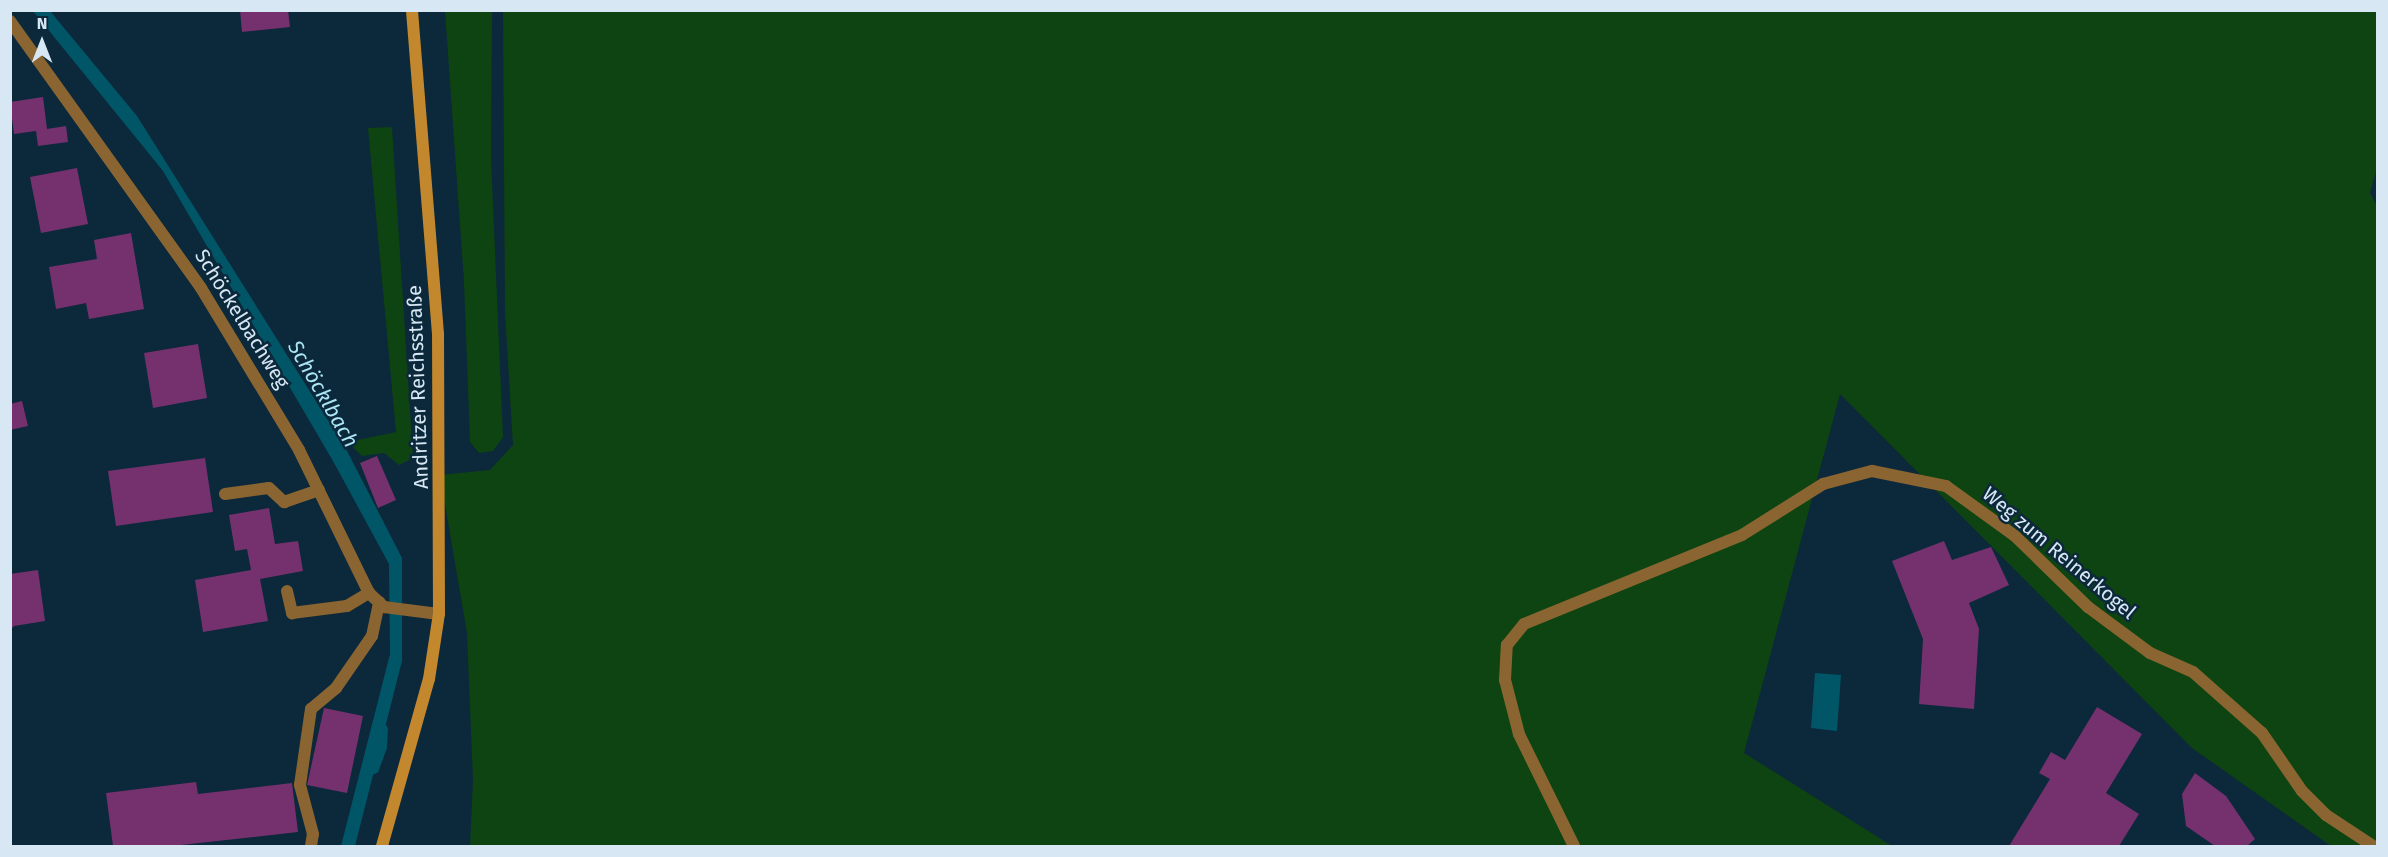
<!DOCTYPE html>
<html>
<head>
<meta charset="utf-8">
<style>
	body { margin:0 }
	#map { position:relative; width:2388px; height:857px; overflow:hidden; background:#0c283b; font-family:"Fira Sans",sans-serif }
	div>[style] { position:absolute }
	.green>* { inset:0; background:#0e4411 }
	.water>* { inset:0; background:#005667 }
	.stream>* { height:10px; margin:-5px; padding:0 5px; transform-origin:5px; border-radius:5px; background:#005667 }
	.building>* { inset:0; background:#74316e }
	.lane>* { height:12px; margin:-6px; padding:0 6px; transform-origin:6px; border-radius:6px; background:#8a6531 }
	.street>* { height:12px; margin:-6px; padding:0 6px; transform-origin:6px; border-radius:6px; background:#8a6531 }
	.secondary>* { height:12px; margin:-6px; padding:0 6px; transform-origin:6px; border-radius:6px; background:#c3882d }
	span { translate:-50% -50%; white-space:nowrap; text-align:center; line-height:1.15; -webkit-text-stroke:5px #0c283b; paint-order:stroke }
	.street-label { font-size:20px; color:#d7e7f4 }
	.water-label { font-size:21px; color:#ace5f5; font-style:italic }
	.frame { position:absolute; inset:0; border:12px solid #d7e7f4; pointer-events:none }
	.north { position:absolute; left:12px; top:12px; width:60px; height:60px; -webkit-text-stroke:4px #0c283b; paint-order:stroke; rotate:0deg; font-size:16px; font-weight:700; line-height:24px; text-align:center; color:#d7e7f4 }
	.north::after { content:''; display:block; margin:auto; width:21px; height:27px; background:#d7e7f4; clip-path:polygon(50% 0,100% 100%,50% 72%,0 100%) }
</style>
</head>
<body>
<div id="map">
	<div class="green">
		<i style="clip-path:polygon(445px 11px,492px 11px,491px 159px,503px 437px,493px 451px,479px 453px,470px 442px,464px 282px)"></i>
		<i style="clip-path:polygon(503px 11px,2377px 11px,2378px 164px,2370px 193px,2378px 208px,2377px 846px,2331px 846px,2192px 748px,1840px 394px,1744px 753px,1892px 846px,470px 846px,473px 780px,467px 633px,440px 475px,490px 470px,513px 445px,505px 313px)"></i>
		<i style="clip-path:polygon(392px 127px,413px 458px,399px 465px,384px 453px,362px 456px,348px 442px,396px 432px,368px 128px)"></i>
	</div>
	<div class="water">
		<i style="clip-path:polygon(33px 11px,50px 11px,137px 116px,346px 449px,402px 558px,402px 661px,355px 846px,341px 846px,390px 654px,389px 564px,333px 461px,163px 171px)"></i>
		<i style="clip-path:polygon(1815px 673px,1841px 675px,1837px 731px,1811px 728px)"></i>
	</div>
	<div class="stream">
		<i style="left:374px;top:769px;width:23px;rotate:-70deg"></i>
		<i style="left:382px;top:747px;width:18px;rotate:-87deg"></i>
	</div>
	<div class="building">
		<i style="clip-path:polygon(240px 10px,288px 10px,290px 27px,242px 32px)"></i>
		<i style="clip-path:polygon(43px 97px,47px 129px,66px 126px,68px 142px,38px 146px,36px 131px,14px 134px,10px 102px)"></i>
		<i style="clip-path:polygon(77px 168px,88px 224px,41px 233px,30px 177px)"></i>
		<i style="clip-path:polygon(131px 233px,144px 309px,89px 319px,86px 303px,56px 309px,49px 267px,97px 259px,94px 240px)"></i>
		<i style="clip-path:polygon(198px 344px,207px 398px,153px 408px,144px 353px)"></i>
		<i style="clip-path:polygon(22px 401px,28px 426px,10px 430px,10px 404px)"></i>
		<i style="clip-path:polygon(377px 456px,396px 500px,378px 508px,360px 463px)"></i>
		<i style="clip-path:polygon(205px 458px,213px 512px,116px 526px,108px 471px)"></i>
		<i style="clip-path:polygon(269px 508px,275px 544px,298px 541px,303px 571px,260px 579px,268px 621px,203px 632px,195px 580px,251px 570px,247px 549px,235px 551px,229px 515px)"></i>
		<i style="clip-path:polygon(1944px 541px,1952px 560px,1991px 547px,2009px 585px,1969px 603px,1979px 629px,1974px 709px,1919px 704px,1923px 639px,1892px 561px)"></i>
		<i style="clip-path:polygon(38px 570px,45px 621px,14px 626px,10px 630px,10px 574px)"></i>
		<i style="clip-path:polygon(2097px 707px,2142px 734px,2106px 793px,2139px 814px,2119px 846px,2009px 846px,2050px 779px,2039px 773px,2051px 752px,2065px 760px)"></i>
		<i style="clip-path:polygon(324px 708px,363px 716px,347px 793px,307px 785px)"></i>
		<i style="clip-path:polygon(2195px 773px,2226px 796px,2255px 839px,2247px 846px,2215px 846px,2186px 826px,2182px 794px)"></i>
		<i style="clip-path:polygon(196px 782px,198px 794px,292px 783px,298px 832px,172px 846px,113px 846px,106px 793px)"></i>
	</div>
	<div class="lane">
		<i style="left:225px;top:494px;width:44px;rotate:-7.8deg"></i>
		<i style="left:269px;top:488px;width:21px;rotate:43deg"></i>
		<i style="left:284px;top:502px;width:37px;rotate:-19deg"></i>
		<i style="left:287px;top:591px;width:23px;rotate:77deg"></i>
		<i style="left:292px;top:613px;width:55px;rotate:-7.3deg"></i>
		<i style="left:347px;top:606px;width:26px;rotate:-31deg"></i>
		<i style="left:311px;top:846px;width:12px;rotate:-81deg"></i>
		<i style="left:313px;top:834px;width:51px;rotate:-104.9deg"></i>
		<i style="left:300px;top:785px;width:77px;rotate:-81.8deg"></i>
		<i style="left:311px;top:709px;width:33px;rotate:-40deg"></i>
		<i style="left:336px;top:688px;width:63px;rotate:-55.3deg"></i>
		<i style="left:372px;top:636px;width:35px;rotate:-78deg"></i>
		<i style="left:1574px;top:846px;width:125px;rotate:-116.2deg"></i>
		<i style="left:1519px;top:734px;width:56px;rotate:-104.5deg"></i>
		<i style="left:1505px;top:680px;width:35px;rotate:-87deg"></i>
		<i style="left:1507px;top:645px;width:27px;rotate:-51deg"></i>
		<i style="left:1524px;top:624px;width:235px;rotate:-22.2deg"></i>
		<i style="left:1742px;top:535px;width:96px;rotate:-32.2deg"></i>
		<i style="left:1823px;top:484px;width:51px;rotate:-14.9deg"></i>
		<i style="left:1872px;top:471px;width:76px;rotate:11.5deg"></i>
		<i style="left:1946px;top:486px;width:85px;rotate:35.9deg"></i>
		<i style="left:2015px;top:536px;width:102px;rotate:44.2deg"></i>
		<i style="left:2088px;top:607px;width:77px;rotate:36.6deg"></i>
		<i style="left:2150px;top:653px;width:47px;rotate:23.8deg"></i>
		<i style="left:2193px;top:672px;width:92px;rotate:41.5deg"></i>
		<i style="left:2262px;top:733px;width:70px;rotate:55.4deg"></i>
		<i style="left:2302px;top:791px;width:34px;rotate:45deg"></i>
		<i style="left:2326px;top:815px;width:56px;rotate:33.4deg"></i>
	</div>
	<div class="street">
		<i style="left:10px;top:21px;width:328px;rotate:54.4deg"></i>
		<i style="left:201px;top:288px;width:189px;rotate:58.8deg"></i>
		<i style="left:299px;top:450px;width:159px;rotate:63.9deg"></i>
		<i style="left:369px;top:593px;width:21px;rotate:43deg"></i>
		<i style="left:384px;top:607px;width:55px;rotate:7.3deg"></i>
	</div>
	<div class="secondary">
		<i style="left:382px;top:846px;width:173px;rotate:-74.3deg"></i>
		<i style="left:429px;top:679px;width:66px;rotate:-81.3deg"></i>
		<i style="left:439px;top:614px;width:280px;rotate:-90.2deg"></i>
		<i style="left:438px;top:334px;width:325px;rotate:-94.6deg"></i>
	</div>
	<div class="street-label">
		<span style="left:242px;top:319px;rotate:58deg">Schöckelbachweg</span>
		<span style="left:418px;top:387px;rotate:-92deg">Andritzer Reichsstraße</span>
		<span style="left:2059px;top:553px;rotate:40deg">Weg zum Reinerkogel</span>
	</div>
	<div class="water-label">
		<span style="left:323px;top:394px;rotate:60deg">Schöcklbach</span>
	</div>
	<div class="frame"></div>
	<div class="north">N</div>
</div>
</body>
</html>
